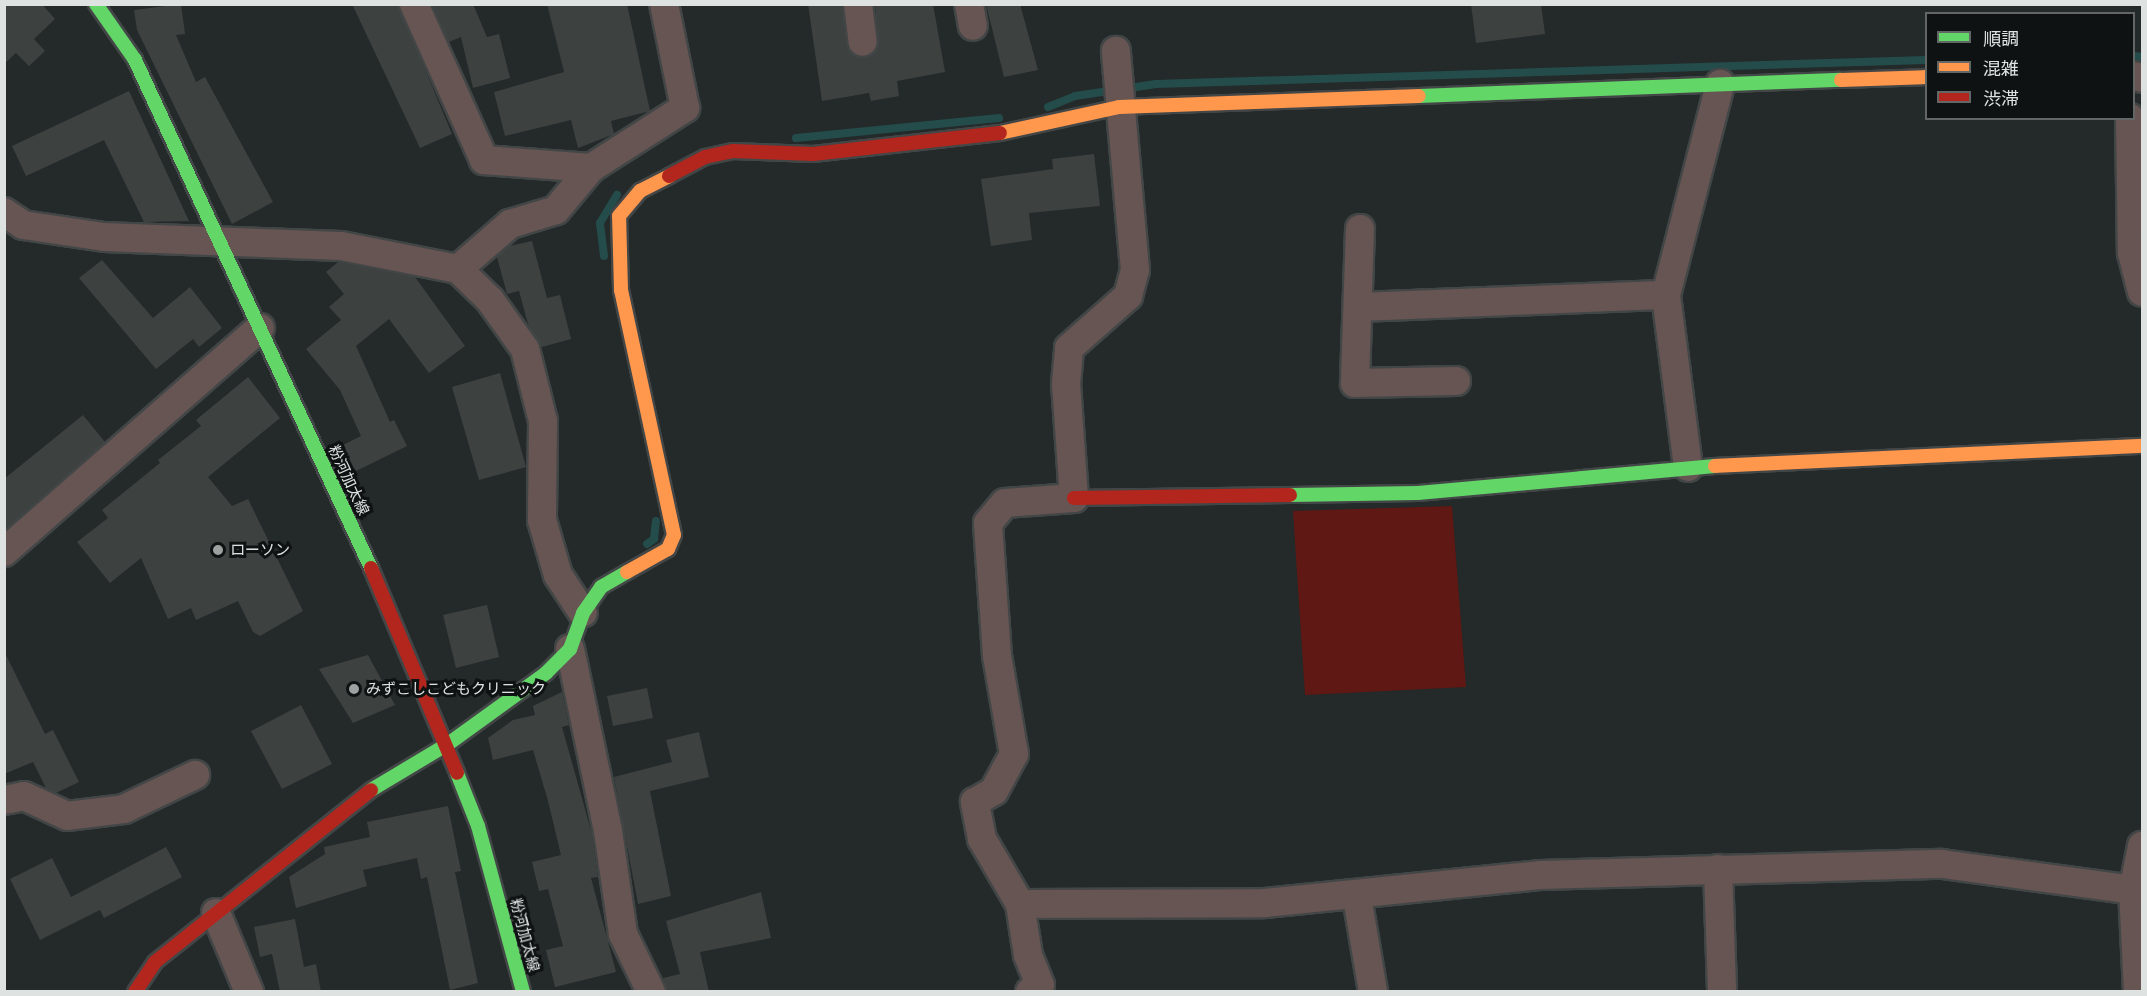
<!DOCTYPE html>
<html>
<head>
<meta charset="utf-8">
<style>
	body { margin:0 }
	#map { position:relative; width:2147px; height:996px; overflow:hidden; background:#242929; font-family:"Public Sans","Noto Sans JP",sans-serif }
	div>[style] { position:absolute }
	.green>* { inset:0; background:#5f1813 }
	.stream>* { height:8px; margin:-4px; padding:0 4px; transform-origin:4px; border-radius:4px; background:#234c4a }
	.building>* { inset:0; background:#3d4241 }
	.roads { filter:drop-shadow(2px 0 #434646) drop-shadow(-2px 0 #434646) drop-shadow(0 2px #434646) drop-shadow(0 -2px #434646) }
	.street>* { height:28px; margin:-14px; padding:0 14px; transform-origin:14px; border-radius:14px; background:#665552 }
	.fast>* { height:14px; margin:-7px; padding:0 7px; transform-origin:7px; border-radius:7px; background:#63d668 }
	.slow>* { height:14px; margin:-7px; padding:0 7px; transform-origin:7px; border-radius:7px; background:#ff974d }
	.jam>* { height:14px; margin:-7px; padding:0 7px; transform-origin:7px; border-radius:7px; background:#b3261e }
	.dots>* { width:16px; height:16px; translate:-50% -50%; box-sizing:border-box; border:3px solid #0f1212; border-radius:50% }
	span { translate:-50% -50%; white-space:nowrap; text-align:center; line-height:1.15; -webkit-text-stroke:6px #0f1212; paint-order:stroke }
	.street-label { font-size:15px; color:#dee3e2 }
	.poi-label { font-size:15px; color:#dee3e2 }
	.left { translate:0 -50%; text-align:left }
	.frame { position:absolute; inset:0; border:6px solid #dee3e2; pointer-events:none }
	.legend { position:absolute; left:1925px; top:12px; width:210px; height:108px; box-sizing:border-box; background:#0f1212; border:2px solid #626665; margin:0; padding:8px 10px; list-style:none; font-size:18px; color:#dee3e2 }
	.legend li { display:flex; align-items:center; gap:12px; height:30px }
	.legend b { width:30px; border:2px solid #626665 }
</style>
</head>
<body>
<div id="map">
	<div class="green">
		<i style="clip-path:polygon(1452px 506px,1466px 687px,1305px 695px,1293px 511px)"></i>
	</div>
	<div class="stream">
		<i style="left:2134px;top:56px;width:8px;rotate:7deg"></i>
		<i style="left:1048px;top:107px;width:29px;rotate:-22deg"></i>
		<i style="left:1075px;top:96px;width:82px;rotate:-8.4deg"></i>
		<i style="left:1156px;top:84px;width:770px;rotate:-1.79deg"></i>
		<i style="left:796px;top:138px;width:204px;rotate:-5.6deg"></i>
		<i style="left:604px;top:256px;width:33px;rotate:-97deg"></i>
		<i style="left:600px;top:223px;width:33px;rotate:-59deg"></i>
		<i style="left:647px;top:544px;width:9px;rotate:-36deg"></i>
		<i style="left:654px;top:539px;width:18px;rotate:-84deg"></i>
	</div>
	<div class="building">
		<i style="clip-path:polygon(4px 4px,42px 4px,55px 19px,34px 39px,45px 51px,29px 66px,16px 53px,4px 64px)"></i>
		<i style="clip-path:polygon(181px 4px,185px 34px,176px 35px,196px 82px,205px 77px,273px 202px,232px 224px,137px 30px,134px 10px)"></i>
		<i style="clip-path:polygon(352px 4px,398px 4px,452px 134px,420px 148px)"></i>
		<i style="clip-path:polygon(432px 4px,473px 4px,487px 37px,499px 34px,510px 78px,473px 88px,461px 37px,449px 42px)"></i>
		<i style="clip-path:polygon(547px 4px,627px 4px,650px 111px,611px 121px,614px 134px,578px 148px,571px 120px,505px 136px,494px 92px,564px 72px)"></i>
		<i style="clip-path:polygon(808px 4px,842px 4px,850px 52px,865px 58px,878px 48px,875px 4px,933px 4px,945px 72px,897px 81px,899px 96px,871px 101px,869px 93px,822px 101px)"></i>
		<i style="clip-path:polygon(986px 4px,1020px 4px,1038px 70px,1004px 77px)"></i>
		<i style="clip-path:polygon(1471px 4px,1541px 4px,1545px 34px,1476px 43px)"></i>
		<i style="clip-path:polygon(129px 91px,189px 221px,144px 222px,104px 140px,26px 176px,12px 146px)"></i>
		<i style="clip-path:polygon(1094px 154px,1100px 206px,1029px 213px,1032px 240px,991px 246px,981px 179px,1053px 169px,1052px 159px)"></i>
		<i style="clip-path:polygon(532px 241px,547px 298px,560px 295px,571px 339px,542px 347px,528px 324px,519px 291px,507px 294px,497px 257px,509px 246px)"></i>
		<i style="clip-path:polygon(102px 260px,153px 318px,190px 287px,222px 328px,199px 347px,193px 339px,156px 369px,79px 278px)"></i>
		<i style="clip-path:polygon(338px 262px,415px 277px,465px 346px,429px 373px,389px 319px,356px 346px,390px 422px,394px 420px,407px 446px,352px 473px,339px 447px,361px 436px,340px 390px,306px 349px,341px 320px,329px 307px,344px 294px,326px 272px)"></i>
		<i style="clip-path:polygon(500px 373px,526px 467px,479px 480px,452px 387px)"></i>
		<i style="clip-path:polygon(248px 377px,280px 418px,208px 477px,232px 506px,248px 499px,303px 611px,260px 636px,253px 632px,238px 601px,196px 620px,191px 608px,168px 619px,141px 558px,110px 583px,77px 542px,108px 518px,102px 510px,160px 463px,158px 460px,201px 426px,196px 420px)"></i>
		<i style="clip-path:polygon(83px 415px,105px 442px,4px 530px,4px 479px)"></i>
		<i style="clip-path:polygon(487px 605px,499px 657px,456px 668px,443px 615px)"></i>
		<i style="clip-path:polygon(4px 651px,45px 734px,53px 730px,79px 782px,56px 793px,46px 788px,33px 762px,4px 774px)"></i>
		<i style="clip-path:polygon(368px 655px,395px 705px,353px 723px,319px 669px)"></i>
		<i style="clip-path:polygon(647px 688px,653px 718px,613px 726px,607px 696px)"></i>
		<i style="clip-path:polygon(562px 692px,569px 725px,562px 727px,592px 834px,598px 877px,591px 878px,616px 972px,555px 987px,546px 950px,563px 946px,548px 889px,539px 891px,532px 862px,561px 855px,548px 801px,533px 750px,493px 760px,488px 738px,513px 720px,535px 715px,533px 706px)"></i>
		<i style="clip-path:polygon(301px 705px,332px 764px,282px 789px,251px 731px)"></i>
		<i style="clip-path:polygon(699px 732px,709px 777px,650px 791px,671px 896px,638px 904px,614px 777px,672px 762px,666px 740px)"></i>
		<i style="clip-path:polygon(448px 806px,461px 871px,455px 872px,478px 983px,450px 990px,427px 877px,421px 879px,417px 858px,363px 870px,367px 886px,296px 908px,289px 877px,325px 854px,324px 847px,370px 837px,367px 822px)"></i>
		<i style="clip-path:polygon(166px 847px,182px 877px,104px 918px,100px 910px,40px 940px,10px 879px,52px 858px,71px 897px)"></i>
		<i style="clip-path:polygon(761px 892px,771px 938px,700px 952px,709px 992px,667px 992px,663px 978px,680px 974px,666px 921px)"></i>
		<i style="clip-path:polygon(295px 919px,304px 967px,316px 964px,321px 992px,280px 992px,272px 954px,260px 957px,254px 927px)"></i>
	</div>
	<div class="roads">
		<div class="street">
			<i style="left:414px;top:4px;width:171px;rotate:65.8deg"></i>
			<i style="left:484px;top:160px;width:107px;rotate:4.3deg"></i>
			<i style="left:858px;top:4px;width:38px;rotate:83deg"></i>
			<i style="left:969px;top:4px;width:22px;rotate:80deg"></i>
			<i style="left:2134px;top:76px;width:8px;rotate:14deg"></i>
			<i style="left:2130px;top:118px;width:135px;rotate:89.2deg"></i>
			<i style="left:2132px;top:253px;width:40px;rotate:75.6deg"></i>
			<i style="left:4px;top:212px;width:23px;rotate:34deg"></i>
			<i style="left:23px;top:225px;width:82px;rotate:8.4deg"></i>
			<i style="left:104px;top:237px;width:237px;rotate:2.2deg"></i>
			<i style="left:341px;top:246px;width:119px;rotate:11.1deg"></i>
			<i style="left:458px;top:269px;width:45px;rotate:44.1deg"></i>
			<i style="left:490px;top:300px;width:60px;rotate:54.5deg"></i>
			<i style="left:525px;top:349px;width:74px;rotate:76deg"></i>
			<i style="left:543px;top:421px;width:99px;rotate:90.6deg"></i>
			<i style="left:542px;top:520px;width:57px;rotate:73.8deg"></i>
			<i style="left:558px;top:575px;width:45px;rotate:56.7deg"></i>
			<i style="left:1360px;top:229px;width:154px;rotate:91.9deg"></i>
			<i style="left:1355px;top:383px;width:101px;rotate:-1.1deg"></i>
			<i style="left:458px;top:269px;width:69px;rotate:-40.9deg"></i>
			<i style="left:510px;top:224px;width:48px;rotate:-16.9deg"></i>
			<i style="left:556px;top:210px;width:55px;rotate:-50.2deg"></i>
			<i style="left:591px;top:168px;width:112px;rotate:-32.6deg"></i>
			<i style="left:685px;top:108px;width:106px;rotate:-101.4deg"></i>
			<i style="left:1361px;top:307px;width:305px;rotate:-2.3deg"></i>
			<i style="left:1688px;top:467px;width:173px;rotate:-97.3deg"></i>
			<i style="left:1666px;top:295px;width:218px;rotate:-75.6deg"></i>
			<i style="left:4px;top:552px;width:340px;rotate:-41.2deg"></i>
			<i style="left:570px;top:649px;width:186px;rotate:78.2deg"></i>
			<i style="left:608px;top:831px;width:104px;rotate:81.7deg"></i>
			<i style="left:623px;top:934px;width:64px;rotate:64.2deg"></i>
			<i style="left:4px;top:800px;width:20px;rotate:-11deg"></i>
			<i style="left:24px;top:796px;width:47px;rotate:24.9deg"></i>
			<i style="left:67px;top:816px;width:57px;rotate:-7deg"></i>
			<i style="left:124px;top:809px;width:79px;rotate:-25.6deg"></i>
			<i style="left:1718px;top:869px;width:123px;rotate:88.1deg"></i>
			<i style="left:1357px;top:897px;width:96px;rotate:80.4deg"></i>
			<i style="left:1020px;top:904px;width:245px;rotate:-0.2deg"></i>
			<i style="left:1265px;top:903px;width:276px;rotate:-5.8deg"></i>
			<i style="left:1540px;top:875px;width:402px;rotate:-1.6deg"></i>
			<i style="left:1942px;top:864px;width:202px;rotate:7.7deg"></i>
			<i style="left:216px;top:913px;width:86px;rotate:67.3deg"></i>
			<i style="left:1030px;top:992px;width:12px;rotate:-35deg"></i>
			<i style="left:1040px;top:985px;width:32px;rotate:-112deg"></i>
			<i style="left:1028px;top:955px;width:52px;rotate:-98.9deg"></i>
			<i style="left:1020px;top:904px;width:75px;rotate:-120.3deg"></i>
			<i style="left:982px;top:839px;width:38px;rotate:-101deg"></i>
			<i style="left:975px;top:802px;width:22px;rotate:-30deg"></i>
			<i style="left:994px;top:791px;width:42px;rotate:-61.6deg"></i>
			<i style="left:1014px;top:754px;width:99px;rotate:-99.8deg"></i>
			<i style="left:997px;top:656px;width:133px;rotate:-93.9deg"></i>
			<i style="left:988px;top:523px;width:26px;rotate:-50deg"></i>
			<i style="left:1005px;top:503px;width:69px;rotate:-4.1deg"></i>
			<i style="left:1074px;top:498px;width:114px;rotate:-94deg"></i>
			<i style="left:1066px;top:384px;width:36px;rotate:-85deg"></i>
			<i style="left:1069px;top:348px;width:79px;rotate:-41.4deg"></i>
			<i style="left:1128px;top:296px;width:27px;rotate:-75deg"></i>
			<i style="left:1135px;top:270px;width:220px;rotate:-95deg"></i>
			<i style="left:2138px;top:992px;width:101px;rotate:-92.8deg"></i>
			<i style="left:2133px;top:891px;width:46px;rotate:-78.7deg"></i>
		</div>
		<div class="fast">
			<i style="left:96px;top:4px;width:68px;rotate:55.1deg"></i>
			<i style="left:135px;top:60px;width:560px;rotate:65.08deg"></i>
			<i style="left:1419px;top:96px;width:422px;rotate:-2.2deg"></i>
			<i style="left:1290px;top:495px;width:128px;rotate:-0.9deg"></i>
			<i style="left:1418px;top:493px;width:298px;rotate:-5.2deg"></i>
			<i style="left:457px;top:773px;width:57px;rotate:68.4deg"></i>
			<i style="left:478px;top:826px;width:172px;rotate:74.8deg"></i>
			<i style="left:371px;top:790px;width:90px;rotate:-30.9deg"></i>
			<i style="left:448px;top:744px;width:121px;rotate:-35.9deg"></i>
			<i style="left:546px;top:673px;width:34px;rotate:-45deg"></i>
			<i style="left:570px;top:649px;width:38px;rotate:-70deg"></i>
			<i style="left:583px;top:613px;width:32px;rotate:-55deg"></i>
			<i style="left:601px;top:587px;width:30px;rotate:-30deg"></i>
		</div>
		<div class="slow">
			<i style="left:1841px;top:80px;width:85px;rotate:-2deg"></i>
			<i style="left:1000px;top:133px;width:122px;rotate:-12.3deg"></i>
			<i style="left:1119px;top:107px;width:300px;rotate:-2.1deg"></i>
			<i style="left:1715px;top:466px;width:427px;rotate:-2.7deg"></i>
			<i style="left:627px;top:572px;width:47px;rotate:-29.3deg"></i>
			<i style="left:668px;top:549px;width:15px;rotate:-67deg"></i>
			<i style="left:674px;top:535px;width:251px;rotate:-102.2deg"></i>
			<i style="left:621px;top:290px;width:74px;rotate:-91.5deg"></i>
			<i style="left:619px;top:216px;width:33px;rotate:-50deg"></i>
			<i style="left:640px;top:191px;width:33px;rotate:-27deg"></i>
		</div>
		<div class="jam">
			<i style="left:669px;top:176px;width:41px;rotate:-27.8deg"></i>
			<i style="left:705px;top:157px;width:29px;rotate:-12deg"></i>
			<i style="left:733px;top:151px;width:80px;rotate:2.1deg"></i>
			<i style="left:813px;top:154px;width:188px;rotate:-6.4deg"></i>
			<i style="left:1074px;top:498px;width:216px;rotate:-0.8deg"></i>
			<i style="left:371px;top:568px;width:222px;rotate:67.2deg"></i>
			<i style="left:135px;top:992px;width:36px;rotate:-56deg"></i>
			<i style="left:155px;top:962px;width:276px;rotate:-38.5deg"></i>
		</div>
	</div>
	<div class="dots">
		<i style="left:218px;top:550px;background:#9da2a1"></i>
		<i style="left:354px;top:689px;background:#9da2a1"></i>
	</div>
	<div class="street-label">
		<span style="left:349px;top:480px;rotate:65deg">粉河加太線</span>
		<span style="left:525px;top:935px;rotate:75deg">粉河加太線</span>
	</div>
	<div class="poi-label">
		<span class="left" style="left:230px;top:550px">ローソン</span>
		<span class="left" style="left:366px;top:689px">みずこしこどもクリニック</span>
	</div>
	<div class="frame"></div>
	<ul class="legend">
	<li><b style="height:8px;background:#63d668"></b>順調</li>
	<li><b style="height:8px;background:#ff974d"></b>混雑</li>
	<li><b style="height:8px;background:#b3261e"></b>渋滞</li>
	</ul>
</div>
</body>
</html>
